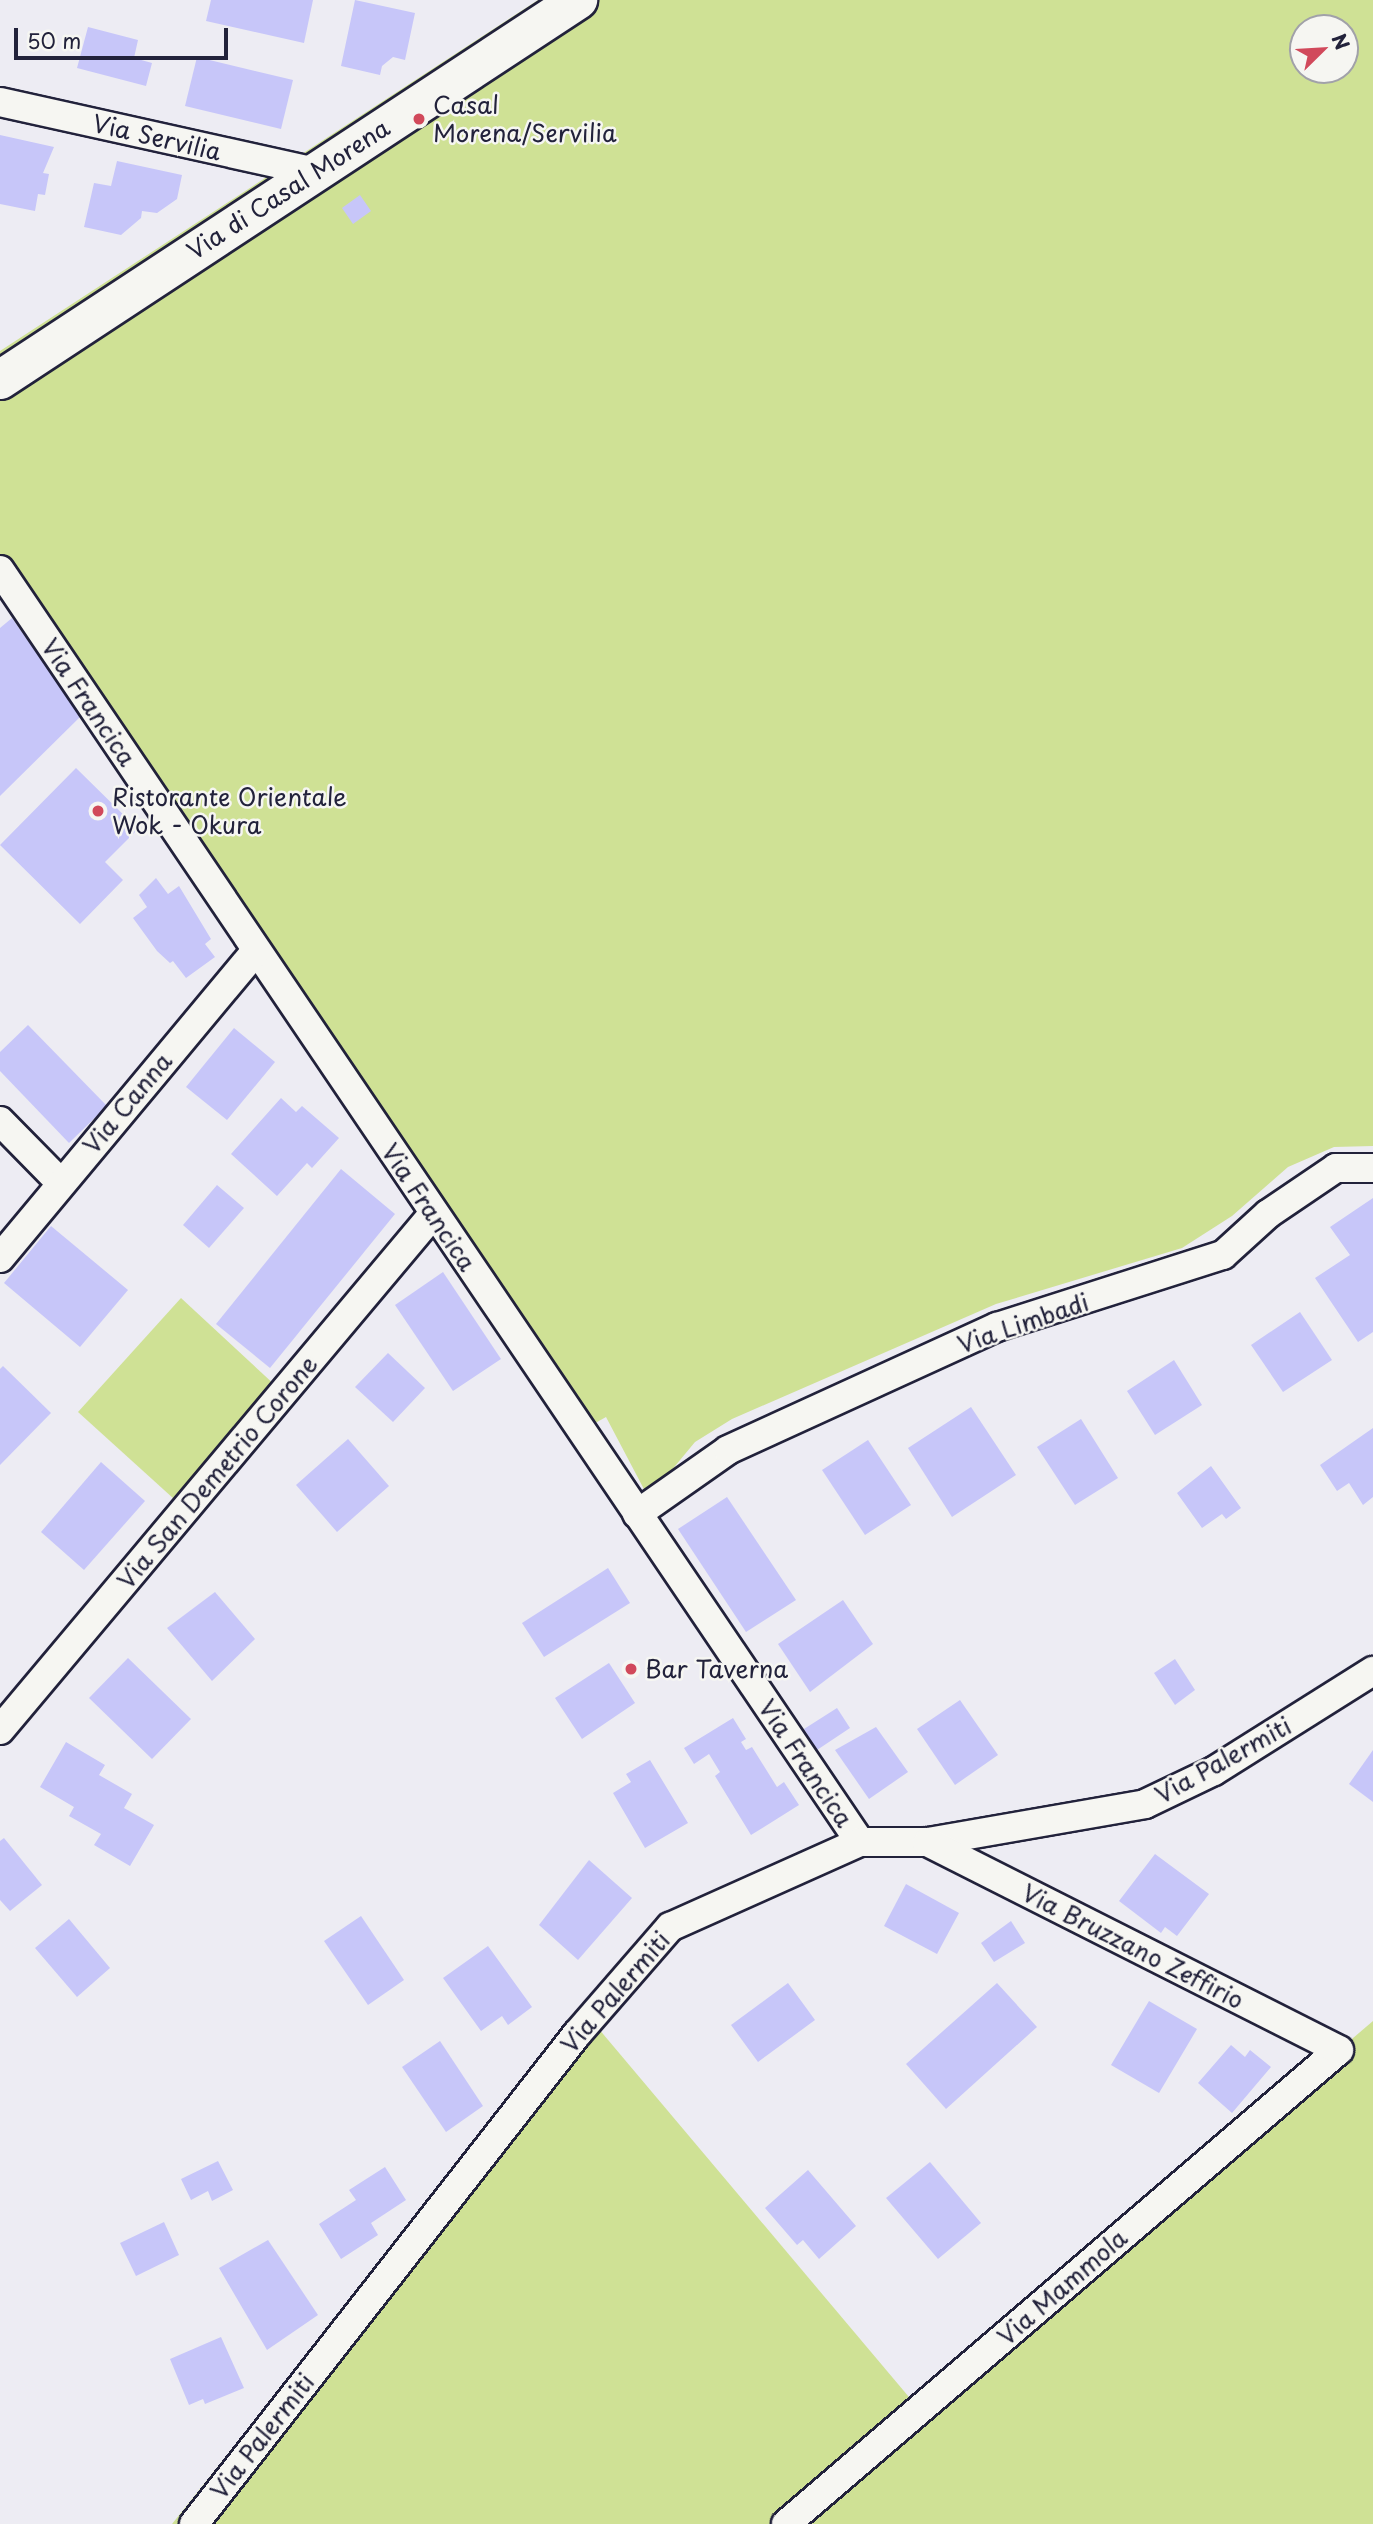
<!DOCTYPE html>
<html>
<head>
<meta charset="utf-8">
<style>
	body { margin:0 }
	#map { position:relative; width:1373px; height:2524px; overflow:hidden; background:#edecf3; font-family:"Playpen Sans",sans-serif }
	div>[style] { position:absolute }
	.green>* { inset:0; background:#cfe195 }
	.building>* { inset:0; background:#c7c6f9 }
	.roads { filter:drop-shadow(2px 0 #22223b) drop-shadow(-2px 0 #22223b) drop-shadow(0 2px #22223b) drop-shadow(0 -2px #22223b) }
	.street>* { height:28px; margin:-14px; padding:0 14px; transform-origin:14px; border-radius:14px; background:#f6f6f2 }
	.secondary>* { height:38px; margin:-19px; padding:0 19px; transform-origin:19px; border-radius:19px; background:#f6f6f2 }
	.dots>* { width:19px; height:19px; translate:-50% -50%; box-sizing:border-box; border:4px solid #f6f6f2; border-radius:50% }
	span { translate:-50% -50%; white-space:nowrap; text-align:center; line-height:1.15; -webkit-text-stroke:5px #f6f6f2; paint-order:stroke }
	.poi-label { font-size:24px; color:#22223b }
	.left { translate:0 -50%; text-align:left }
	.street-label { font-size:24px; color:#22223b }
	.north { position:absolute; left:1289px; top:14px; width:70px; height:70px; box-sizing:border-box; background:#f6f6f2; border:2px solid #a1a1a9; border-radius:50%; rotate:66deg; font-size:19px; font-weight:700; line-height:28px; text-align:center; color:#22223b }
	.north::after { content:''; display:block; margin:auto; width:24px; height:32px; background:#d1495b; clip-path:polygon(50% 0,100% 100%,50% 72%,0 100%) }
	.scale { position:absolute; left:14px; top:28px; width:214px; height:32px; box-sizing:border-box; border:4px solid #22223b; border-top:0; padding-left:9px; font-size:21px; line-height:24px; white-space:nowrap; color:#22223b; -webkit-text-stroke:5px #f6f6f2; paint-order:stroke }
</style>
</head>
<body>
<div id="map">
	<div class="green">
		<i style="clip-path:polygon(evenodd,538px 0,1373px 0,1373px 1146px,1334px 1147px,1288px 1167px,1232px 1216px,1182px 1248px,996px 1304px,732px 1419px,695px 1442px,661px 1483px,646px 1493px,606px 1417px,581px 1431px,0 575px,0 351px,538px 0,1303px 28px,1345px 28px,1345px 70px,1303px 70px,1303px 28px)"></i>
		<i style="clip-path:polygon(181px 1298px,277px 1387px,174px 1499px,78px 1412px)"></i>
		<i style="clip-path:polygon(582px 2009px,914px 2403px,771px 2524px,172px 2524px)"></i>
		<i style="clip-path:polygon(1373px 2021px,1373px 2524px,787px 2524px,1339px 2050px)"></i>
	</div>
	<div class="building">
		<i style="clip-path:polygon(211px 0,313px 0,304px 43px,206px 21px)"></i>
		<i style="clip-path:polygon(355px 0,415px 13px,405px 60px,393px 57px,382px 66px,380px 75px,341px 66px)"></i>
		<i style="clip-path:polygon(88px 27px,138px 40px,134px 58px,152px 63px,146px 86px,77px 68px)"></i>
		<i style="clip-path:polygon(197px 57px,293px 80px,281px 129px,185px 106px)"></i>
		<i style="clip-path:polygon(0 135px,54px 147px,43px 173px,49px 174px,45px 195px,38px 194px,35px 211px,0 204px)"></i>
		<i style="clip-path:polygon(117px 161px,182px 175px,177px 199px,157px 213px,142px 211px,141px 218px,121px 235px,84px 227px,94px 183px,111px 186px)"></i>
		<i style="clip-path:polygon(360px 195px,371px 211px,353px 224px,342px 208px)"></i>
		<i style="clip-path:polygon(12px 618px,81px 716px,0 796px,0 628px)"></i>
		<i style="clip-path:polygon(76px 768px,138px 829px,105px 862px,123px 880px,80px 924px,0 845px)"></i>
		<i style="clip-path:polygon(156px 878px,168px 894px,179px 886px,211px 939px,205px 944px,215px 957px,186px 978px,173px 961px,170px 963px,157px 951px,133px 918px,147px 907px,139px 895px)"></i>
		<i style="clip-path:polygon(28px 1025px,107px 1106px,69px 1143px,0 1071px,0 1052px)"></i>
		<i style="clip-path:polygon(234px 1028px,275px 1062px,227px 1120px,186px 1087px)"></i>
		<i style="clip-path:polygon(281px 1098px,296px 1112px,302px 1106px,339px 1138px,312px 1168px,307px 1163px,277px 1196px,231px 1154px)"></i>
		<i style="clip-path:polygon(341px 1169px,395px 1214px,270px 1368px,216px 1324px)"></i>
		<i style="clip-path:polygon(217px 1185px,244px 1208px,209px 1248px,183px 1225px)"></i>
		<i style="clip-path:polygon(1373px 1198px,1373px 1332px,1358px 1342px,1315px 1278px,1350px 1255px,1330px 1227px)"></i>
		<i style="clip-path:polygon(51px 1226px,128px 1290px,80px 1347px,4px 1283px)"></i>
		<i style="clip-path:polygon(443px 1272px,501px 1359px,453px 1391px,395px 1305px)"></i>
		<i style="clip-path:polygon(1300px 1312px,1332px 1360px,1283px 1392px,1251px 1345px)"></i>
		<i style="clip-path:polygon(388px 1353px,425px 1388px,393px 1422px,355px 1387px)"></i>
		<i style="clip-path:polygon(1174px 1360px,1202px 1405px,1155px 1435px,1127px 1391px)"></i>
		<i style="clip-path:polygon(3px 1366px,51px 1413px,0 1465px,0 1369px)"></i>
		<i style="clip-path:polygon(971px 1407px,1016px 1475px,952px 1517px,908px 1448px)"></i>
		<i style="clip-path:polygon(1081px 1419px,1118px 1478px,1075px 1505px,1037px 1447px)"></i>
		<i style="clip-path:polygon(1373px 1428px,1373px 1497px,1363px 1505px,1349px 1483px,1337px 1491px,1320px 1465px)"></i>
		<i style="clip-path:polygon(348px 1439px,389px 1486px,337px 1532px,296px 1485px)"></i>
		<i style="clip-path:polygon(868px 1440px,911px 1505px,865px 1535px,822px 1470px)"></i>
		<i style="clip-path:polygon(101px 1462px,145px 1501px,84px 1570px,41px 1532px)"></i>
		<i style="clip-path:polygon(1211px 1466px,1241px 1508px,1226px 1519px,1222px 1514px,1202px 1528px,1177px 1493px)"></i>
		<i style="clip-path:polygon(727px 1497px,796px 1600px,746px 1632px,678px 1529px)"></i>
		<i style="clip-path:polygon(608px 1568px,630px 1603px,544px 1657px,522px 1623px)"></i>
		<i style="clip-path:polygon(215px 1592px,255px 1639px,212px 1681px,167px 1628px)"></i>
		<i style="clip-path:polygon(843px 1600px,873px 1644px,810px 1692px,778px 1644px)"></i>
		<i style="clip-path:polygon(128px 1658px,191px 1719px,152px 1759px,89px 1698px)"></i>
		<i style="clip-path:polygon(1175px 1659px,1195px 1690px,1175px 1705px,1154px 1673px)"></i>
		<i style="clip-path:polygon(609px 1663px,635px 1703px,582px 1739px,555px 1698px)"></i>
		<i style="clip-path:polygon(960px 1700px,998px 1755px,955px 1785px,917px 1729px)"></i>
		<i style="clip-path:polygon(837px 1708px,850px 1728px,817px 1750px,804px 1729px)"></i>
		<i style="clip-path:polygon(733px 1718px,746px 1739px,741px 1742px,746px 1750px,752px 1747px,777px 1787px,784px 1782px,799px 1805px,751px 1835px,715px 1776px,720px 1772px,709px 1754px,694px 1764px,684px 1748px)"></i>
		<i style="clip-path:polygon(876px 1727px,908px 1772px,869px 1799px,835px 1750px)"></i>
		<i style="clip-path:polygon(66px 1742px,105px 1765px,99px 1775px,132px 1794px,124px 1808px,154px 1825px,130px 1866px,94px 1845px,101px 1834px,69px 1816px,74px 1807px,40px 1787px)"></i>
		<i style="clip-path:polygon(1373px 1750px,1373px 1802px,1349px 1784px)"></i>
		<i style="clip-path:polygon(650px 1760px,688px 1823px,645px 1848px,613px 1793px,631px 1782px,626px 1774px)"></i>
		<i style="clip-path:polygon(4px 1838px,42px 1885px,10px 1911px,0 1900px,0 1841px)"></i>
		<i style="clip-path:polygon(1155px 1854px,1209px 1894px,1177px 1936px,1165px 1927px,1161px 1933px,1119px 1901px)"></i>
		<i style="clip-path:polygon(589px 1860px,632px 1898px,578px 1960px,539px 1925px)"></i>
		<i style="clip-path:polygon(906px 1884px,959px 1913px,937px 1954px,884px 1926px)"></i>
		<i style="clip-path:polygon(361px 1916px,404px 1980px,368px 2005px,324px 1941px)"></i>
		<i style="clip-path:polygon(69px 1919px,110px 1968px,77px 1997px,35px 1948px)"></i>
		<i style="clip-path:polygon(1011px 1921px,1025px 1943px,994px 1962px,981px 1943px)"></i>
		<i style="clip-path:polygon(488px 1946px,532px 2007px,508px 2025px,502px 2016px,481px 2031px,443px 1978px)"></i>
		<i style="clip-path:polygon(788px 1983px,815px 2020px,758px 2062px,731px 2025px)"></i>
		<i style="clip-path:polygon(997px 1983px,1037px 2027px,946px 2109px,906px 2064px)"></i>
		<i style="clip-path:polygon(1149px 2001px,1197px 2029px,1159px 2093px,1111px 2065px)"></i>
		<i style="clip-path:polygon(440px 2041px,483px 2106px,446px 2132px,402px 2067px)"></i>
		<i style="clip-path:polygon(1231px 2045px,1245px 2057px,1250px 2050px,1271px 2067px,1232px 2113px,1198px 2083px)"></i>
		<i style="clip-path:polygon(218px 2161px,233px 2190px,212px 2201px,208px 2191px,191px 2200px,181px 2179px)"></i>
		<i style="clip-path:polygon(930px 2162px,981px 2223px,938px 2259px,886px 2198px)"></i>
		<i style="clip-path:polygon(385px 2167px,406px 2200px,371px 2223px,378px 2235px,341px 2259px,319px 2224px,356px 2200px,349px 2190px)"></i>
		<i style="clip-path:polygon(808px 2170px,856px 2226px,819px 2259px,803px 2240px,797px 2245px,765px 2208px)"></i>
		<i style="clip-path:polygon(164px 2222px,179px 2255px,136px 2276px,120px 2243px)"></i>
		<i style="clip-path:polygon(268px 2240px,318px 2315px,267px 2350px,219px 2268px)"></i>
		<i style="clip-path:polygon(221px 2337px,244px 2388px,205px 2404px,203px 2399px,189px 2405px,170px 2359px)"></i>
	</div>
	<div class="roads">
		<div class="street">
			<i style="left:0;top:102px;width:323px;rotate:12.5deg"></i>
			<i style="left:0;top:570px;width:1535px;rotate:55.94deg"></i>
			<i style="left:0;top:1121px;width:86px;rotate:45.5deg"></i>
			<i style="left:0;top:1258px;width:400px;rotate:-50.2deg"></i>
			<i style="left:637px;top:1514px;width:111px;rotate:-35.1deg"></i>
			<i style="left:728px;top:1450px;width:296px;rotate:-24.6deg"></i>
			<i style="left:997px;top:1327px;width:237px;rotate:-17.7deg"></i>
			<i style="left:1223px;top:1255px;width:61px;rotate:-42.3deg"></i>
			<i style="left:1268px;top:1214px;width:82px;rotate:-34.1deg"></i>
			<i style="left:1336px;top:1168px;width:37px"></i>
			<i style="left:0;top:1730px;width:675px;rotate:-49.99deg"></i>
			<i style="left:194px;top:2524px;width:622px;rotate:-51.99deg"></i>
			<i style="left:577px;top:2034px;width:142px;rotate:-49deg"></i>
			<i style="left:670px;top:1927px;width:208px;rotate:-24.1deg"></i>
			<i style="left:860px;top:1842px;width:68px"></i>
			<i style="left:928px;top:1842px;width:220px;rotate:-9.9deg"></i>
			<i style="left:1145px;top:1804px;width:76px;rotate:-25.6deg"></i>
			<i style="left:1214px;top:1771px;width:188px;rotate:-32.2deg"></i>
			<i style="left:786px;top:2524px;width:728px;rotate:-40.6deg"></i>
			<i style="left:1339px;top:2050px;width:461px;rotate:-153.2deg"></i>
		</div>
		<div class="secondary">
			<i style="left:0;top:380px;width:692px;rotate:-33.32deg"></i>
		</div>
	</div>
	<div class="dots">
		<i style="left:419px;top:119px;background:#d1495b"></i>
		<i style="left:98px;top:811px;background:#d1495b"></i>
		<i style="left:631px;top:1669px;background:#d1495b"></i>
	</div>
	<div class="poi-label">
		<span class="left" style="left:433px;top:119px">Casal<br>Morena/Servilia</span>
		<span class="left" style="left:112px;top:811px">Ristorante Orientale<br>Wok - Okura</span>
		<span class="left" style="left:645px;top:1669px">Bar Taverna</span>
	</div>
	<div class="street-label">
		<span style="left:157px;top:137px;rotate:13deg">Via Servilia</span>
		<span style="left:288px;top:189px;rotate:-33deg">Via di Casal Morena</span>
		<span style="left:89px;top:702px;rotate:56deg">Via Francica</span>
		<span style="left:127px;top:1103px;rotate:-50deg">Via Canna</span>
		<span style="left:429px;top:1207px;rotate:56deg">Via Francica</span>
		<span style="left:1023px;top:1323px;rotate:-19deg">Via Limbadi</span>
		<span style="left:217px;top:1472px;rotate:-50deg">Via San Demetrio Corone</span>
		<span style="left:1223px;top:1760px;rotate:-29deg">Via Palermiti</span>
		<span style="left:806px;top:1763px;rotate:56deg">Via Francica</span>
		<span style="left:1133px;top:1946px;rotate:27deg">Via Bruzzano Zeffirio</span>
		<span style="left:615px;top:1992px;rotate:-49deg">Via Palermiti</span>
		<span style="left:1062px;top:2287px;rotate:-41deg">Via Mammola</span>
		<span style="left:262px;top:2436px;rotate:-52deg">Via Palermiti</span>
	</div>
	<div class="north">N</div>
	<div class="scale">50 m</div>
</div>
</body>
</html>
